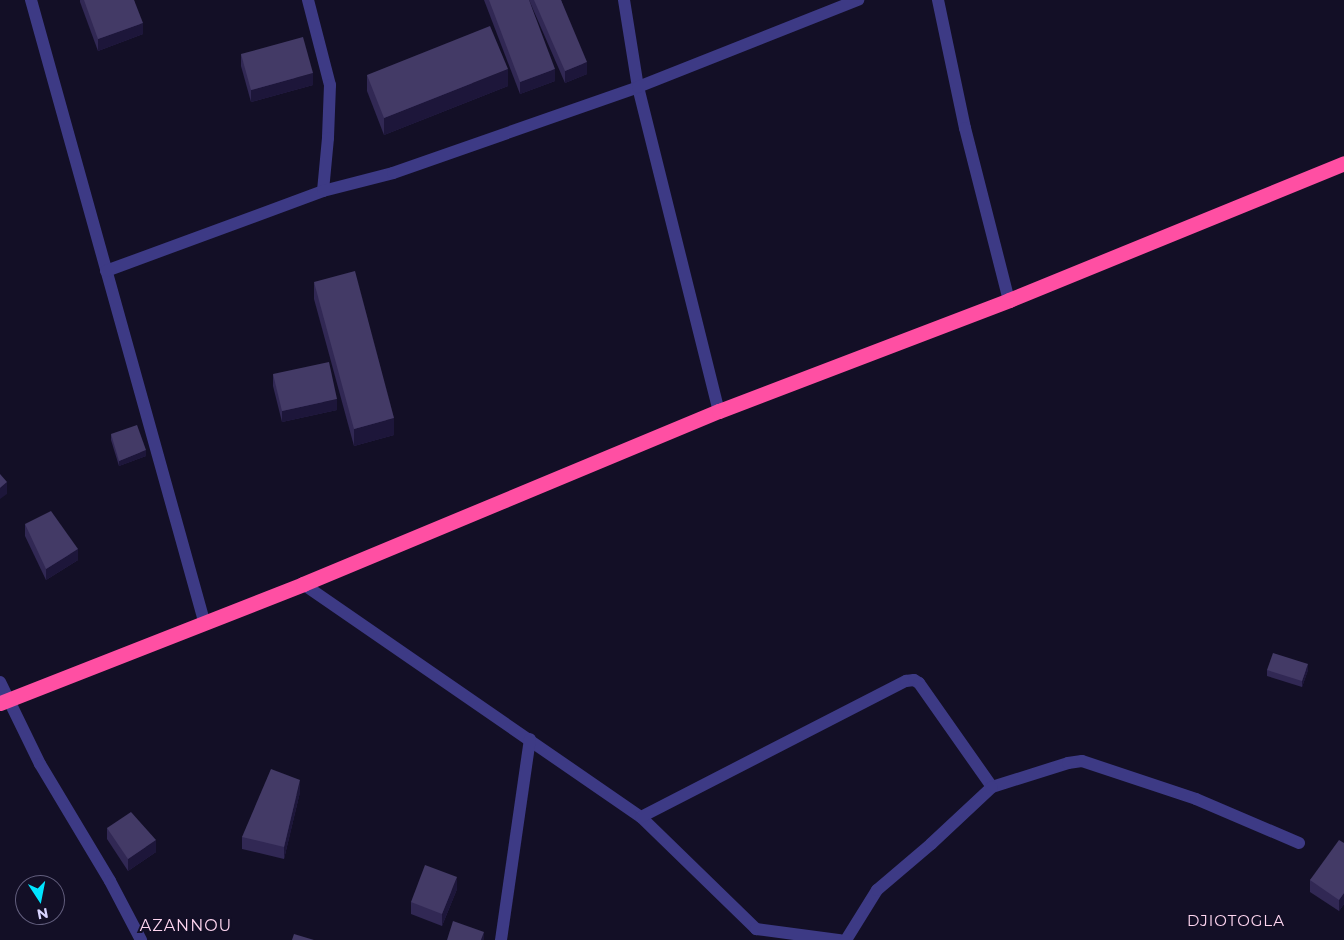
<!DOCTYPE html>
<html>
<head>
<meta charset="utf-8">
<style>
	body { margin:0 }
	#map { position:relative; width:1344px; height:940px; overflow:hidden; background:#130f26; font-family:Montserrat,sans-serif }
	div>[style] { position:absolute }
	.minor>* { height:12px; margin:-6px; padding:0 6px; transform-origin:6px; border-radius:6px; background:#3d3a85 }
	.highway>* { height:15px; margin:-7.5px; padding:0 7.5px; transform-origin:7.5px; border-radius:7.5px; background:#ff4fa3 }
	.wall>* { inset:0; background:#312854 }
	.shaded-wall>* { inset:0; background:#1d163a }
	.building>* { inset:0; background:#433a66 }
	span { translate:-50% -50%; white-space:nowrap; text-align:center; line-height:1.15; -webkit-text-stroke:4px #130f26; paint-order:stroke }
	.neighbourhood-label { font-size:15px; color:#ffd6f0; letter-spacing:1px }
	.quarter-label { font-size:16px; color:#ffd6f0; letter-spacing:1px }
	.north { position:absolute; left:15px; top:875px; width:50px; height:50px; box-sizing:border-box; background:#130f26; border:1px solid #625e7d; border-radius:50%; rotate:169deg; font-size:14px; font-weight:700; line-height:20px; text-align:center; color:#d9d4ff }
	.north::after { content:''; display:block; margin:auto; width:18px; height:22px; background:#00e5ff; clip-path:polygon(50% 0,100% 100%,50% 72%,0 100%) }
</style>
</head>
<body>
<div id="map">
	<div class="minor">
		<i style="left:31px;top:0;width:645px;rotate:74.43deg"></i>
		<i style="left:308px;top:0;width:88px;rotate:75.5deg"></i>
		<i style="left:330px;top:85px;width:53px;rotate:92.2deg"></i>
		<i style="left:328px;top:138px;width:53px;rotate:95.4deg"></i>
		<i style="left:624px;top:0;width:88px;rotate:80.9deg"></i>
		<i style="left:638px;top:87px;width:334px;rotate:76deg"></i>
		<i style="left:938px;top:0;width:131px;rotate:78.1deg"></i>
		<i style="left:965px;top:128px;width:178px;rotate:75.7deg"></i>
		<i style="left:106px;top:271px;width:231px;rotate:-20.2deg"></i>
		<i style="left:323px;top:191px;width:72px;rotate:-14.4deg"></i>
		<i style="left:393px;top:173px;width:260px;rotate:-19.3deg"></i>
		<i style="left:638px;top:87px;width:237px;rotate:-21.6deg"></i>
		<i style="left:303px;top:584px;width:411px;rotate:34.6deg"></i>
		<i style="left:641px;top:817px;width:161px;rotate:44.2deg"></i>
		<i style="left:756px;top:929px;width:85px;rotate:7.5deg"></i>
		<i style="left:0;top:682px;width:91px;rotate:64deg"></i>
		<i style="left:40px;top:764px;width:136px;rotate:59.1deg"></i>
		<i style="left:110px;top:881px;width:67px;rotate:62.3deg"></i>
		<i style="left:641px;top:817px;width:298px;rotate:-27.2deg"></i>
		<i style="left:906px;top:681px;width:8px;rotate:-7deg"></i>
		<i style="left:914px;top:680px;width:6px;rotate:31deg"></i>
		<i style="left:919px;top:683px;width:127px;rotate:54.9deg"></i>
		<i style="left:992px;top:787px;width:80px;rotate:-17.5deg"></i>
		<i style="left:1068px;top:763px;width:14px;rotate:-8deg"></i>
		<i style="left:1082px;top:761px;width:120px;rotate:18.4deg"></i>
		<i style="left:1196px;top:799px;width:112px;rotate:23.1deg"></i>
		<i style="left:501px;top:940px;width:203px;rotate:-81.8deg"></i>
		<i style="left:846px;top:940px;width:59px;rotate:-58.2deg"></i>
		<i style="left:877px;top:890px;width:71px;rotate:-40.4deg"></i>
		<i style="left:931px;top:844px;width:83px;rotate:-43.1deg"></i>
	</div>
	<div class="highway">
		<i style="left:0;top:703px;width:326px;rotate:-21.4deg"></i>
		<i style="left:303px;top:584px;width:451px;rotate:-22.6deg"></i>
		<i style="left:719px;top:411px;width:311px;rotate:-20.9deg"></i>
		<i style="left:1009px;top:300px;width:362px;rotate:-22.2deg"></i>
	</div>
	<div class="wall">
		<i style="clip-path:polygon(80px 0,134px 0,143px 34px,98px 51px,80px 2px)"></i>
		<i style="clip-path:polygon(484px 0,529px 0,555px 81px,520px 94px)"></i>
		<i style="clip-path:polygon(529px 0,561px 0,587px 74px,565px 83px)"></i>
		<i style="clip-path:polygon(241px 54px,313px 85px,251px 102px,241px 66px)"></i>
		<i style="clip-path:polygon(367px 75px,508px 86px,384px 135px,367px 91px)"></i>
		<i style="clip-path:polygon(314px 282px,394px 435px,354px 446px,314px 299px)"></i>
		<i style="clip-path:polygon(273px 374px,337px 410px,282px 422px,273px 386px)"></i>
		<i style="clip-path:polygon(111px 434px,146px 456px,119px 466px,111px 440px)"></i>
		<i style="clip-path:polygon(25px 524px,78px 560px,46px 580px,25px 536px)"></i>
		<i style="clip-path:polygon(1267px 670px,1308px 670px,1302px 687px,1267px 676px)"></i>
		<i style="clip-path:polygon(300px 792px,284px 859px,242px 849px,242px 837px)"></i>
		<i style="clip-path:polygon(107px 828px,156px 852px,128px 871px,107px 839px)"></i>
		<i style="clip-path:polygon(1344px 843px,1344px 904px,1339px 911px,1310px 892px,1310px 880px)"></i>
		<i style="clip-path:polygon(457px 889px,442px 926px,411px 914px,411px 902px)"></i>
	</div>
	<div class="shaded-wall">
		<i style="clip-path:polygon(143px 23px,143px 34px,98px 51px,98px 39px)"></i>
		<i style="clip-path:polygon(587px 62px,587px 74px,565px 83px,565px 71px)"></i>
		<i style="clip-path:polygon(508px 69px,508px 86px,384px 135px,384px 118px)"></i>
		<i style="clip-path:polygon(555px 69px,555px 81px,520px 94px,520px 82px)"></i>
		<i style="clip-path:polygon(313px 73px,313px 85px,251px 102px,251px 90px)"></i>
		<i style="clip-path:polygon(337px 399px,337px 410px,282px 422px,282px 411px)"></i>
		<i style="clip-path:polygon(394px 418px,394px 435px,354px 446px,354px 429px)"></i>
		<i style="clip-path:polygon(146px 450px,146px 456px,119px 466px,119px 461px)"></i>
		<i style="clip-path:polygon(7px 482px,7px 494px,0 499px,0 488px)"></i>
		<i style="clip-path:polygon(78px 549px,78px 560px,46px 580px,46px 569px)"></i>
		<i style="clip-path:polygon(1308px 664px,1308px 670px,1302px 687px,1302px 681px)"></i>
		<i style="clip-path:polygon(300px 780px,300px 792px,284px 859px,284px 847px)"></i>
		<i style="clip-path:polygon(156px 840px,156px 852px,128px 871px,128px 859px)"></i>
		<i style="clip-path:polygon(457px 877px,457px 889px,442px 926px,442px 914px)"></i>
		<i style="clip-path:polygon(1344px 893px,1344px 904px,1339px 911px,1339px 900px)"></i>
		<i style="clip-path:polygon(484px 932px,484px 940px,481px 940px)"></i>
	</div>
	<div class="building">
		<i style="clip-path:polygon(84px 0,134px 0,143px 23px,98px 39px)"></i>
		<i style="clip-path:polygon(489px 0,529px 0,555px 69px,520px 82px)"></i>
		<i style="clip-path:polygon(534px 0,561px 0,587px 62px,565px 71px)"></i>
		<i style="clip-path:polygon(490px 26px,508px 69px,384px 118px,367px 75px)"></i>
		<i style="clip-path:polygon(303px 37px,313px 73px,251px 90px,241px 54px)"></i>
		<i style="clip-path:polygon(355px 271px,394px 418px,354px 429px,314px 282px)"></i>
		<i style="clip-path:polygon(329px 362px,337px 399px,282px 411px,273px 374px)"></i>
		<i style="clip-path:polygon(137px 425px,146px 450px,119px 461px,111px 434px)"></i>
		<i style="clip-path:polygon(0 474px,7px 482px,0 488px)"></i>
		<i style="clip-path:polygon(51px 511px,78px 549px,46px 569px,25px 524px)"></i>
		<i style="clip-path:polygon(1273px 653px,1308px 664px,1302px 681px,1267px 670px)"></i>
		<i style="clip-path:polygon(271px 769px,300px 780px,284px 847px,242px 837px)"></i>
		<i style="clip-path:polygon(131px 812px,156px 840px,128px 859px,107px 828px)"></i>
		<i style="clip-path:polygon(1339px 840px,1344px 843px,1344px 893px,1339px 900px,1310px 880px)"></i>
		<i style="clip-path:polygon(425px 865px,457px 877px,442px 914px,411px 902px)"></i>
		<i style="clip-path:polygon(453px 921px,484px 932px,481px 940px,447px 940px)"></i>
		<i style="clip-path:polygon(294px 934px,314px 940px,292px 940px)"></i>
	</div>
	<div class="neighbourhood-label">
		<span style="left:1236px;top:921px">DJIOTOGLA</span>
	</div>
	<div class="quarter-label">
		<span style="left:186px;top:926px">AZANNOU</span>
	</div>
	<div class="north">N</div>
</div>
</body>
</html>
